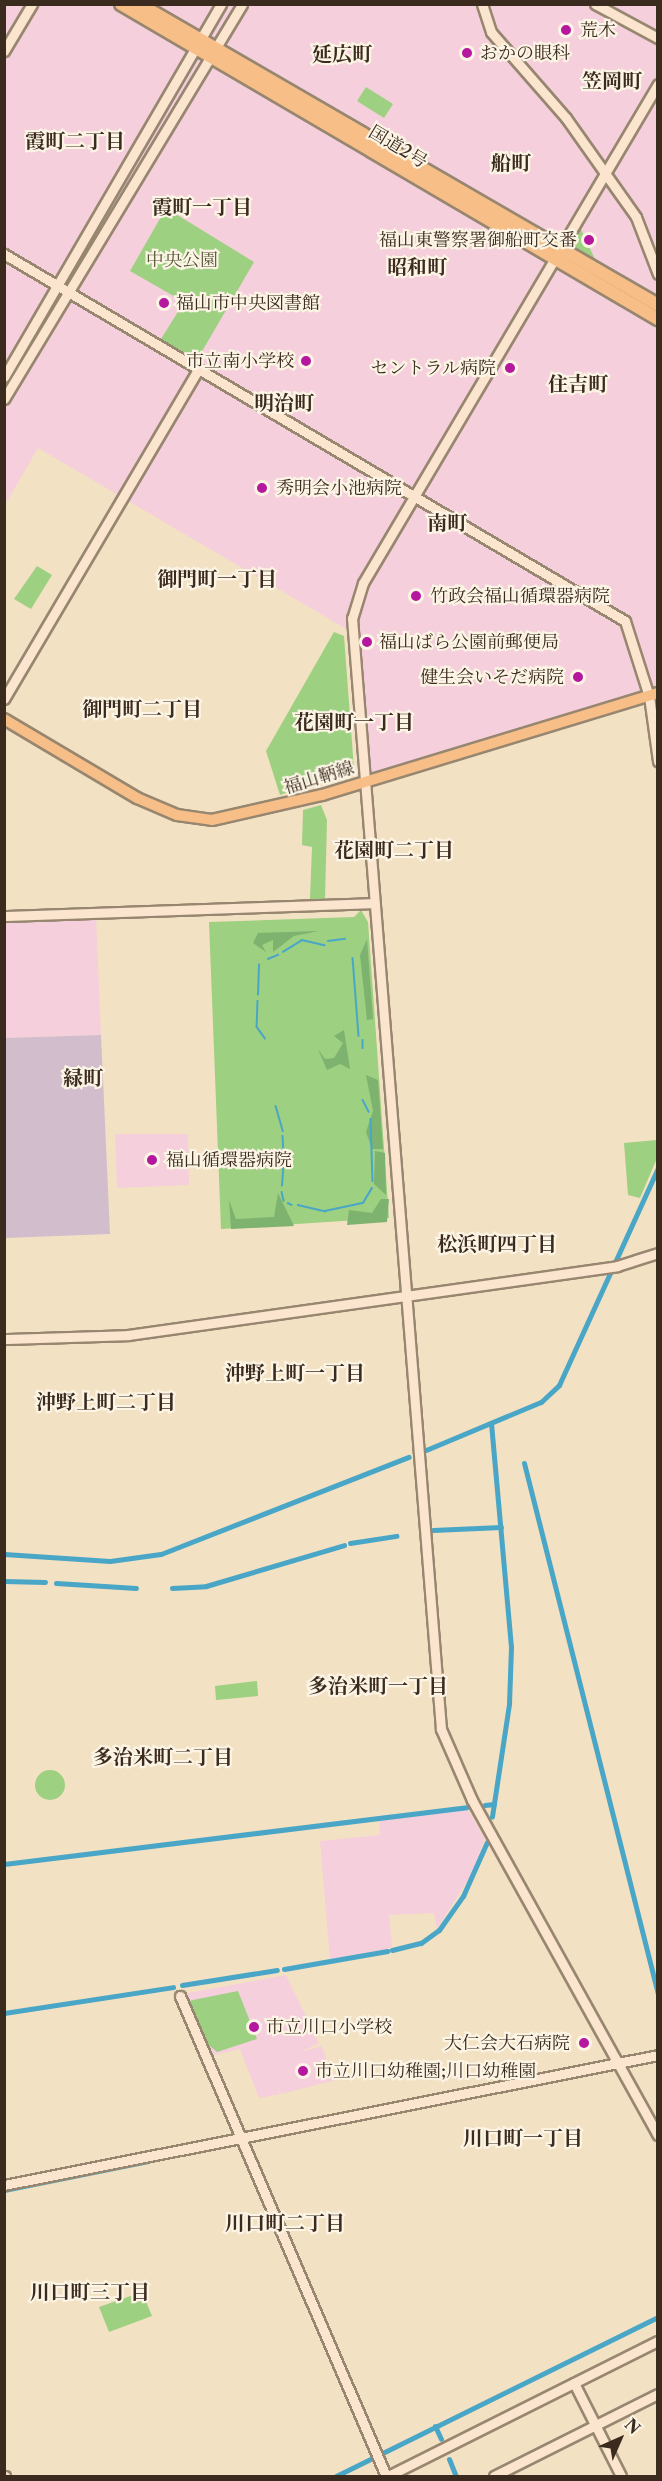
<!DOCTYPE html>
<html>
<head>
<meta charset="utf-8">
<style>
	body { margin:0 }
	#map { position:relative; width:662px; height:2481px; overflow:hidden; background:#f3e1c3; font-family:"Libre Caslon Text","Noto Serif JP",serif }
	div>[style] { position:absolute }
	.built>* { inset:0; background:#f5cfdb }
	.industrial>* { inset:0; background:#d1bdcc }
	.green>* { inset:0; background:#9dd081 }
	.round { border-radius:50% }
	.forest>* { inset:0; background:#7eb26f }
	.stream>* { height:1.5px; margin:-0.75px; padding:0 0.75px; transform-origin:0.75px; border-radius:0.75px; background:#49a6c7 }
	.canal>* { height:5px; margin:-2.5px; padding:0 2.5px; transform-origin:2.5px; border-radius:2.5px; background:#49a6c7 }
	.roads { filter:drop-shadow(2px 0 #978670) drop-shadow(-2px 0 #978670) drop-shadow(0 2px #978670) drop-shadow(0 -2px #978670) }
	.secondary>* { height:9px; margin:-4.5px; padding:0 4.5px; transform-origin:4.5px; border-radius:4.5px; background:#fce5cf }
	.primary>* { height:10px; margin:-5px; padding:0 5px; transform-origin:5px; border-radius:5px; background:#f7be87 }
	.highway>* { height:12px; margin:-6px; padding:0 6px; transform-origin:6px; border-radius:6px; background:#f7be87 }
	.dots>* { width:16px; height:16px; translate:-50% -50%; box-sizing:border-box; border:3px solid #fcf5e5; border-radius:50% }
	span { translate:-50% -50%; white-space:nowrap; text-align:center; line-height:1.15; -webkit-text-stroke:4.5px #fcf5e5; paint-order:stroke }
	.poi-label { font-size:18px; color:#3b2a1e }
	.left { translate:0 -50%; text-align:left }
	.right { translate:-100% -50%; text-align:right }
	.street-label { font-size:18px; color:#3b2a1e }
	.park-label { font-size:18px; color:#545437 }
	.neighbourhood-label { font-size:20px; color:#3b2a1e; font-weight:700 }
	.frame { position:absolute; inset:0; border:6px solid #3b2a1e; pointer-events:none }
	.north { position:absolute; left:590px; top:2409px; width:60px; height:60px; -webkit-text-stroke:4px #fcf5e5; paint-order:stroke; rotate:45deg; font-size:16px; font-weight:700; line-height:24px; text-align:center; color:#3b2a1e }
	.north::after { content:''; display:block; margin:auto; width:21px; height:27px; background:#3b2a1e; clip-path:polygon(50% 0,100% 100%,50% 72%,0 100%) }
</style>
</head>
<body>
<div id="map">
	<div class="built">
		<i style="clip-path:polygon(5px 5px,657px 5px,657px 692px,363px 781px,353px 633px,38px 448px,5px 505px,4px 270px,12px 257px,4px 252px)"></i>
		<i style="clip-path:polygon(96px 918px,101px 1035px,5px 1038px,4px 921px)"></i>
		<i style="clip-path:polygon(115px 1134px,188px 1134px,189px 1185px,117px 1188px)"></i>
		<i style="clip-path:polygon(468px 1809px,485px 1839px,471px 1875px,437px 1929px,434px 1913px,389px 1915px,392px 1948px,330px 1959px,320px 1841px,380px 1835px,379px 1821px)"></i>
		<i style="clip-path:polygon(286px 1975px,319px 2043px,301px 2052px,321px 2046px,336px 2080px,281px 2094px,277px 2083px,280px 2094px,259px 2098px,240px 2049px,209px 2056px,183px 1994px)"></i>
	</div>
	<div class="industrial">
		<i style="clip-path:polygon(101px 1035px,110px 1234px,5px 1238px,5px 1038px)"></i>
	</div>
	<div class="green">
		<i style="clip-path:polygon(366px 87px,393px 104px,384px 118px,357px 101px)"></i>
		<i style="clip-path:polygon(166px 208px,254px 262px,197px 360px,161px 339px,184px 302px,130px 271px)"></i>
		<i style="clip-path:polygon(579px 225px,600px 270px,563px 249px)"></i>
		<i style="clip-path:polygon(37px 566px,52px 575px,31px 609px,14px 599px)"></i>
		<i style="clip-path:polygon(334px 632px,344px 636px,354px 769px,280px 795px,266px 751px)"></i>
		<i style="clip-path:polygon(321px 805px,327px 820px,325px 899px,310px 899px,312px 847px,302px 845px,303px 810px)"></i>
		<i style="clip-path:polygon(361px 910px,368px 922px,389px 1218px,221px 1229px,209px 922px,354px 917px)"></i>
		<i style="clip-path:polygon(657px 1140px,657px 1158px,640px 1198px,628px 1195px,624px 1143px)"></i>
		<i style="clip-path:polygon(257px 1681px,258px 1696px,216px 1700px,215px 1686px)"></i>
		<i class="round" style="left:35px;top:1770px;width:30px;height:30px"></i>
		<i style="clip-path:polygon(238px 1991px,257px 2039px,217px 2052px,205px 2042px,188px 2001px)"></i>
		<i style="clip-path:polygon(142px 2292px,152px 2316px,109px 2332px,99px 2307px)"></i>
	</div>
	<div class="forest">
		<i style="clip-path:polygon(319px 931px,294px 936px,273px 952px,273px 940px,262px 945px,266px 952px,253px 943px,258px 933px)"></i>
		<i style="clip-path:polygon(367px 939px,373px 1019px,367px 1020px,360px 955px)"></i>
		<i style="clip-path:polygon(344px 1030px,350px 1069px,340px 1064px,327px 1070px,318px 1049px,325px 1059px,334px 1058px,343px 1043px,334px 1036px)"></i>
		<i style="clip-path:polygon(366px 1075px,378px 1080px,383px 1149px,372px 1149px,366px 1132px,373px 1111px)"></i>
		<i style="clip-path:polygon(375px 1151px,385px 1153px,386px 1195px,374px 1184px)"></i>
		<i style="clip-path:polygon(278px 1193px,294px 1226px,231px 1229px,229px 1200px,236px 1219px,274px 1217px)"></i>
		<i style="clip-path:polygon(381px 1199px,389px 1199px,387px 1222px,347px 1225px,349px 1210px,372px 1213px)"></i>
	</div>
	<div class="stream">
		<i style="left:328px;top:941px;width:17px;rotate:-7deg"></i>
		<i style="left:283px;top:952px;width:22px;rotate:-32deg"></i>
		<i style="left:302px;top:940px;width:23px;rotate:13deg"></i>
		<i style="left:353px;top:958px;width:78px;rotate:85.6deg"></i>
		<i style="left:268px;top:959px;width:11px;rotate:-22deg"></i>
		<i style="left:258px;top:995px;width:30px;rotate:-88deg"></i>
		<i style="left:258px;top:1001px;width:26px;rotate:92deg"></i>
		<i style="left:257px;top:1027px;width:14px;rotate:54deg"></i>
		<i style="left:363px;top:1040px;width:8px;rotate:90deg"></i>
		<i style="left:363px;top:1100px;width:13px;rotate:63deg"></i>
		<i style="left:276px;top:1106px;width:26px;rotate:74deg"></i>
		<i style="left:371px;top:1119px;width:62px;rotate:88.2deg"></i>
		<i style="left:283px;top:1136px;width:17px;rotate:87deg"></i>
		<i style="left:282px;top:1186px;width:28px;rotate:-86deg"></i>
		<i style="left:282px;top:1192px;width:9px;rotate:77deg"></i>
		<i style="left:288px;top:1203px;width:4px;rotate:27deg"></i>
		<i style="left:298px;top:1205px;width:28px;rotate:13deg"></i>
		<i style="left:325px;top:1211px;width:39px;rotate:-12deg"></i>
		<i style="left:363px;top:1203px;width:17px;rotate:-59deg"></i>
	</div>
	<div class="canal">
		<i style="left:491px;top:1423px;width:225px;rotate:84.9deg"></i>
		<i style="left:511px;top:1647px;width:57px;rotate:92deg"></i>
		<i style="left:509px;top:1704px;width:114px;rotate:98.6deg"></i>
		<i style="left:426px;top:1450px;width:125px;rotate:-22.7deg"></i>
		<i style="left:541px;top:1402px;width:25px;rotate:-43deg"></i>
		<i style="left:559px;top:1385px;width:239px;rotate:-65.5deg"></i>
		<i style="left:524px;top:1463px;width:548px;rotate:75.84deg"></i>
		<i style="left:433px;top:1530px;width:68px;rotate:-2.5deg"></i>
		<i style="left:350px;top:1543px;width:47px;rotate:-8.7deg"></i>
		<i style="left:4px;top:1554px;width:106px;rotate:3.8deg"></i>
		<i style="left:110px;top:1561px;width:51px;rotate:-7.8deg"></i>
		<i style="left:161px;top:1554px;width:266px;rotate:-21.4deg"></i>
		<i style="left:4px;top:1581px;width:41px;rotate:1.4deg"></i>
		<i style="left:56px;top:1583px;width:80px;rotate:3.6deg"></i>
		<i style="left:172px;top:1588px;width:34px;rotate:-3deg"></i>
		<i style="left:206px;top:1586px;width:144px;rotate:-16.5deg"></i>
		<i style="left:485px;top:1805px;width:9px;rotate:-6deg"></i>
		<i style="left:4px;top:1864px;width:466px;rotate:-7deg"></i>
		<i style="left:392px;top:1950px;width:30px;rotate:-14deg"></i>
		<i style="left:421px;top:1943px;width:22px;rotate:-36deg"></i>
		<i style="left:439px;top:1930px;width:42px;rotate:-54.8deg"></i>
		<i style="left:463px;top:1896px;width:59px;rotate:-66deg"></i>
		<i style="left:284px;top:1969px;width:105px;rotate:-9.9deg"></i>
		<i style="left:182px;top:1985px;width:96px;rotate:-9deg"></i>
		<i style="left:4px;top:2013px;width:171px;rotate:-8.7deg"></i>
		<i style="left:4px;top:2190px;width:147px;rotate:-11.4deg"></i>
		<i style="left:435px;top:2426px;width:14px;rotate:65deg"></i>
		<i style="left:449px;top:2459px;width:18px;rotate:68deg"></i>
		<i style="left:336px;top:2476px;width:359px;rotate:-26.3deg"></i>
	</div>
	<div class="roads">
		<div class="secondary">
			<i style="left:482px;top:4px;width:29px;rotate:72deg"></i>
			<i style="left:491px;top:32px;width:114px;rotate:48.9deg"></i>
			<i style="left:566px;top:118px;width:121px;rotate:54.7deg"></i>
			<i style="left:636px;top:217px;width:61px;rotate:68.9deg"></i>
			<i style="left:595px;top:4px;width:72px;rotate:28.4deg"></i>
			<i style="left:4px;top:51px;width:55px;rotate:-59.2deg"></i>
			<i style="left:658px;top:84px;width:580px;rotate:120.59deg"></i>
			<i style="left:363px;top:583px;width:37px;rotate:107deg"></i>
			<i style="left:352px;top:618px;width:1115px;rotate:85.42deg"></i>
			<i style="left:441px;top:1729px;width:77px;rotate:66.4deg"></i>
			<i style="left:472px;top:1800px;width:383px;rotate:61deg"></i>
			<i style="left:4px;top:254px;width:721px;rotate:30.58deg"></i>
			<i style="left:625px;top:621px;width:79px;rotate:72.3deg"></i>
			<i style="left:649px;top:696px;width:66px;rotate:82.1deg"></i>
			<i style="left:4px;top:377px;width:432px;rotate:-59.8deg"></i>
			<i style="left:4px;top:399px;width:461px;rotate:-58.9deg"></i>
			<i style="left:4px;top:699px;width:382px;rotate:-59.5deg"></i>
			<i style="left:4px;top:916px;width:368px;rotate:-2deg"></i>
			<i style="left:4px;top:1339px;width:124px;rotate:-1.8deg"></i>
			<i style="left:128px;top:1335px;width:494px;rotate:-8deg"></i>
			<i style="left:617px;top:1266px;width:43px;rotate:-17.6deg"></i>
			<i style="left:180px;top:1996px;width:522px;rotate:66.77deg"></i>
			<i style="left:4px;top:2185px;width:667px;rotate:-11.24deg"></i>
			<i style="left:574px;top:2383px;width:104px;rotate:63.2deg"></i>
			<i style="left:4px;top:2476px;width:1px"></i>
			<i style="left:388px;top:2476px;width:302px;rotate:-26.6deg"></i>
			<i style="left:494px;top:2476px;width:183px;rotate:-26.6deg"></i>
		</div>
		<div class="primary">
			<i style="left:4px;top:719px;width:155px;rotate:30.7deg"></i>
			<i style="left:137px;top:798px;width:43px;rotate:23deg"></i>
			<i style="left:177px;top:815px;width:35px;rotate:8deg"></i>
			<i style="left:212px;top:820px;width:113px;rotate:-12.8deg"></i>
			<i style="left:322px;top:795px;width:351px;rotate:-16.9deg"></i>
		</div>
		<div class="highway">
			<i style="left:121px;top:4px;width:623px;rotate:30.4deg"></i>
			<i style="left:139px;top:4px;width:600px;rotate:30.11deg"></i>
		</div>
	</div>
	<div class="dots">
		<i style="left:566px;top:30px;background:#b5179e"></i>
		<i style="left:467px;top:53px;background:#b5179e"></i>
		<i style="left:589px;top:240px;background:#b5179e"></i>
		<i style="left:164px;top:303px;background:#b5179e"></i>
		<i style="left:306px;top:361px;background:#b5179e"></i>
		<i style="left:510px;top:368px;background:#b5179e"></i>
		<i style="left:262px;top:488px;background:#b5179e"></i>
		<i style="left:416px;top:596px;background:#b5179e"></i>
		<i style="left:367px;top:642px;background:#b5179e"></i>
		<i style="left:578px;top:677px;background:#b5179e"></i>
		<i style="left:152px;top:1160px;background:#b5179e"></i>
		<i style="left:254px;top:2027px;background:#b5179e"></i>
		<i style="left:584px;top:2043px;background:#b5179e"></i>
		<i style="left:303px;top:2071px;background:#b5179e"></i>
	</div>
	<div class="poi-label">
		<span class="left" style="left:580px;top:30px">荒木</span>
		<span class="left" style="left:480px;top:53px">おかの眼科</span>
		<span class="right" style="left:577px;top:240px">福山東警察署御船町交番</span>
		<span class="left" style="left:176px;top:303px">福山市中央図書館</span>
		<span class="right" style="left:294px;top:361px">市立南小学校</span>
		<span class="right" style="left:496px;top:368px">セントラル病院</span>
		<span class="left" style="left:276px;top:488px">秀明会小池病院</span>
		<span class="left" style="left:430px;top:596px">竹政会福山循環器病院</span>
		<span class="left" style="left:379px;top:642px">福山ばら公園前郵便局</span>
		<span class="right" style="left:564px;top:677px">健生会いそだ病院</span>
		<span class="left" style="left:166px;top:1160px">福山循環器病院</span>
		<span class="left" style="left:266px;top:2027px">市立川口小学校</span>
		<span class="right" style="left:570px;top:2043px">大仁会大石病院</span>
		<span class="left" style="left:315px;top:2071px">市立川口幼稚園;川口幼稚園</span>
	</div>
	<div class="street-label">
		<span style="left:398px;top:147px;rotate:31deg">国道2号</span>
		<span style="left:319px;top:778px;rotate:-17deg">福山鞆線</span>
	</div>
	<div class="park-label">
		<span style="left:182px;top:260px">中央公園</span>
	</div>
	<div class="neighbourhood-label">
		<span style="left:342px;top:54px">延広町</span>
		<span style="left:612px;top:81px">笠岡町</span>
		<span style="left:75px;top:141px">霞町二丁目</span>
		<span style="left:511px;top:163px">船町</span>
		<span style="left:202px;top:207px">霞町一丁目</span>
		<span style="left:417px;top:267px">昭和町</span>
		<span style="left:578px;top:384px">住吉町</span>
		<span style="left:284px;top:403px">明治町</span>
		<span style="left:447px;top:523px">南町</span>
		<span style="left:217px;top:579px">御門町一丁目</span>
		<span style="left:142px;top:709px">御門町二丁目</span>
		<span style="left:354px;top:722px">花園町一丁目</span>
		<span style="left:394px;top:850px">花園町二丁目</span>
		<span style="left:83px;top:1078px">緑町</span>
		<span style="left:497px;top:1244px">松浜町四丁目</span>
		<span style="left:295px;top:1373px">沖野上町一丁目</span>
		<span style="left:106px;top:1402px">沖野上町二丁目</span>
		<span style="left:378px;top:1686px">多治米町一丁目</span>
		<span style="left:163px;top:1757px">多治米町二丁目</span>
		<span style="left:523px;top:2138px">川口町一丁目</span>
		<span style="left:285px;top:2223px">川口町二丁目</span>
		<span style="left:90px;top:2292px">川口町三丁目</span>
	</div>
	<div class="frame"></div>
	<div class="north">N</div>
</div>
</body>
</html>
